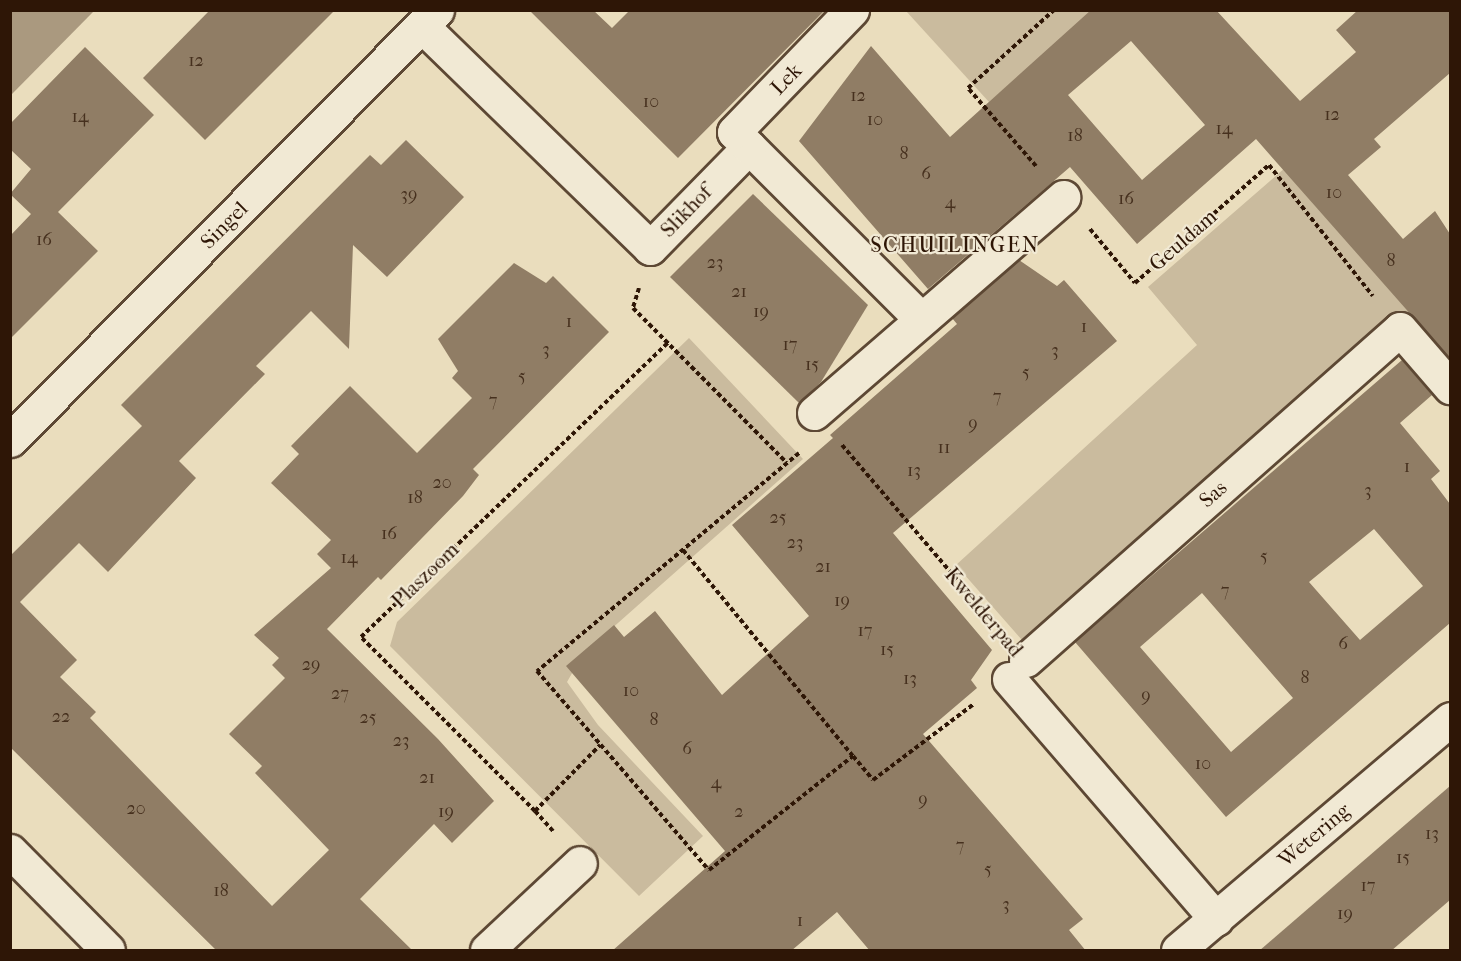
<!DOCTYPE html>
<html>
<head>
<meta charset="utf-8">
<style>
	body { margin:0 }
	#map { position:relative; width:1461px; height:961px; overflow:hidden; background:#eaddbd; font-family:"IM FELL French Canon",serif }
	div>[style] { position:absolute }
	.green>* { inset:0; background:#cabb9e }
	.water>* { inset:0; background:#aa997f }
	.building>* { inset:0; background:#907d65 }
	.path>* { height:4px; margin-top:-2px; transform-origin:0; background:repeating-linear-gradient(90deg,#2e1606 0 4.5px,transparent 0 7.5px) }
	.roads { filter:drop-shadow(2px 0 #5d4834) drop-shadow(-2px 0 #5d4834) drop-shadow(0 2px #5d4834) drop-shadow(0 -2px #5d4834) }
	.minor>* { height:33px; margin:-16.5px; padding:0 16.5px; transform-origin:16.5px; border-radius:16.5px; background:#f1e9d4 }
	span { translate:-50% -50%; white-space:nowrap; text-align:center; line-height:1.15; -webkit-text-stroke:4.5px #f1e9d4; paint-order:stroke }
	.number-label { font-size:18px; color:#46301e }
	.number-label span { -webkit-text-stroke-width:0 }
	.street-label { font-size:21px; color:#2e1606 }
	.neighbourhood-label { font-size:22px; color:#2e1606; letter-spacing:1.5px }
	.frame { position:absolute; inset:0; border:12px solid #2e1606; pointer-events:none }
</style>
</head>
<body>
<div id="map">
	<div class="green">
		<i style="clip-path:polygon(906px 11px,1094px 11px,989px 102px)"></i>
		<i style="clip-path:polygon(1294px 160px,1428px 318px,1037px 657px,956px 565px,1197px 345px,1148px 287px)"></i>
		<i style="clip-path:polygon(689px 338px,803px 459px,583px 654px,567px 682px,598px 725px,703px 836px,639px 896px,390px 646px,397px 622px)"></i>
	</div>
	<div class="water">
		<i style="clip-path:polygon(11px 10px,94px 11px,11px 95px,10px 11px)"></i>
	</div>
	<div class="building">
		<i style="clip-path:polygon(210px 10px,335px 10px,205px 140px,143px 78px)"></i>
		<i style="clip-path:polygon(529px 10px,593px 10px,612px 28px,630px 10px,825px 10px,678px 158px)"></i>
		<i style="clip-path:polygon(evenodd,1091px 10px,1216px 10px,1300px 101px,1356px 52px,1336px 30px,1358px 10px,1450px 10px,1450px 73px,1374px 139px,1381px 147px,1348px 175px,1403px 239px,1435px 211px,1450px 234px,1450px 359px,1256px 139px,1137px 244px,1070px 167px,928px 289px,799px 141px,871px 46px,950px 137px,1091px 10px,1131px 41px,1205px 125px,1142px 180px,1068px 95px,1131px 41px)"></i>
		<i style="clip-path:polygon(85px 47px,154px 115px,58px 212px,98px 251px,10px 339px,10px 236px,31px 214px,10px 194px,31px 169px,10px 149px,10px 124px)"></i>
		<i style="clip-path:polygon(406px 140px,464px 197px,387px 277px,353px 245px,349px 349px,311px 311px,256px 366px,265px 374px,179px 461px,196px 478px,108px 572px,79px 543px,20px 602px,77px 660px,60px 677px,96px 712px,90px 718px,272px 906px,329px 850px,255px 773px,262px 766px,229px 734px,285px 678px,272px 665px,279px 658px,254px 635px,331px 568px,317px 554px,331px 540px,271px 483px,299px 454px,291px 446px,350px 386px,417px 453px,472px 398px,452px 378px,458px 371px,438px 339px,514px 263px,546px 283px,553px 276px,609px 332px,473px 469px,479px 475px,463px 496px,381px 580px,378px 577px,327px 629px,438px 739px,494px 801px,452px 843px,434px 824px,360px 899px,413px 951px,217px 951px,10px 747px,10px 556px,142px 426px,121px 405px,370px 155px,381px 165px)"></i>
		<i style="clip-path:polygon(753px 194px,868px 305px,821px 382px,799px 403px,670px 277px)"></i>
		<i style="clip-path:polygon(1019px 260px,1057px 286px,1064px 280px,1117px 341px,893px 533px,992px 650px,971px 680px,977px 688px,923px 734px,1083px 919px,1069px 930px,1086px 951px,870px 951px,837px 912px,791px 951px,612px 951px,725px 851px,566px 666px,614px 625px,624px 637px,655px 611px,722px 695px,809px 616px,732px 525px,833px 438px,830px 435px,957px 324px,952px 318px)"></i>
		<i style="clip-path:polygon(evenodd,1402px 360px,1432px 395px,1400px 423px,1440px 471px,1431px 479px,1450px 504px,1450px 623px,1226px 817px,1075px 642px,1402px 360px,1374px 529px,1423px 586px,1360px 640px,1309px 582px,1374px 529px,1402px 360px,1202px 593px,1293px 698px,1231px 752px,1140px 647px,1202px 593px)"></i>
		<i style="clip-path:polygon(1450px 786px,1450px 900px,1391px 951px,1259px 951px)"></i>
	</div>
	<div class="path">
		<i style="left:1036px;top:166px;width:103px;rotate:-131.1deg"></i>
		<i style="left:968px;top:88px;width:116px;rotate:-42.2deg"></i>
		<i style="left:1090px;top:229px;width:70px;rotate:50.2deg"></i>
		<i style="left:1135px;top:283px;width:179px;rotate:-41.4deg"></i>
		<i style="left:1269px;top:165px;width:167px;rotate:51.6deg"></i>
		<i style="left:639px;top:288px;width:21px;rotate:107deg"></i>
		<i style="left:633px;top:308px;width:218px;rotate:45.2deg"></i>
		<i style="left:842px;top:445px;width:242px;rotate:49.5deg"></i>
		<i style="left:799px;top:453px;width:341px;rotate:140.2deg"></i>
		<i style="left:537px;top:671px;width:263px;rotate:49.2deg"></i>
		<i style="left:709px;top:870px;width:184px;rotate:-38.4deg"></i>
		<i style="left:853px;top:756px;width:31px;rotate:50deg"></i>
		<i style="left:873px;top:780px;width:126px;rotate:-37deg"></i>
		<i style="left:683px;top:550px;width:267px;rotate:50.5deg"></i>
		<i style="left:535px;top:811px;width:246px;rotate:-135deg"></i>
		<i style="left:361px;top:637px;width:425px;rotate:-43.8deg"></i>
		<i style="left:553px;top:831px;width:27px;rotate:-132deg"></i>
		<i style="left:535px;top:811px;width:93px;rotate:-45.4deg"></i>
	</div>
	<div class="roads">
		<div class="minor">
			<i style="left:422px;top:26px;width:318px;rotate:44.2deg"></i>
			<i style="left:650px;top:248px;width:141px;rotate:-45.6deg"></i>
			<i style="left:749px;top:147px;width:243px;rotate:45deg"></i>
			<i style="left:749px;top:147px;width:21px;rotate:-135deg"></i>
			<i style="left:734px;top:132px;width:170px;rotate:-46deg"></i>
			<i style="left:814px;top:413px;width:330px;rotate:-40.9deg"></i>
			<i style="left:10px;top:440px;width:606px;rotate:-45.2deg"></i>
			<i style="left:1026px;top:660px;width:499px;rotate:-41.5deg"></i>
			<i style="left:1400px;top:329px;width:77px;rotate:49.2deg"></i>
			<i style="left:1009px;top:679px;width:317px;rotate:49.2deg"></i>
			<i style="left:10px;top:851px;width:139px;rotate:45.3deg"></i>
			<i style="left:487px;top:950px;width:127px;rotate:-43.1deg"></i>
			<i style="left:1178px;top:950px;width:357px;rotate:-40.3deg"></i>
		</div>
	</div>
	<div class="number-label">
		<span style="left:196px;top:61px">12</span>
		<span style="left:858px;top:96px">12</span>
		<span style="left:651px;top:102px">10</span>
		<span style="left:1332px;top:115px">12</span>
		<span style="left:80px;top:117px">14</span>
		<span style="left:875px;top:120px">10</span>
		<span style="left:1224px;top:129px">14</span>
		<span style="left:1075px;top:136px">18</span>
		<span style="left:904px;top:154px">8</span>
		<span style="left:926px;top:174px">6</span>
		<span style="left:1334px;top:193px">10</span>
		<span style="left:409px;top:195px">39</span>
		<span style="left:1126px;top:199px">16</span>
		<span style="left:950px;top:203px">4</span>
		<span style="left:44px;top:240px">16</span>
		<span style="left:1391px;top:261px">8</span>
		<span style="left:715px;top:263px">23</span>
		<span style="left:739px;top:292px">21</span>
		<span style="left:761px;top:312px">19</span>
		<span style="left:569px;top:322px">1</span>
		<span style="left:1084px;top:327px">1</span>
		<span style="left:790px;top:345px">17</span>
		<span style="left:546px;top:350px">3</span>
		<span style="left:1055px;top:351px">3</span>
		<span style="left:812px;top:365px">15</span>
		<span style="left:1026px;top:373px">5</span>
		<span style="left:522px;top:377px">5</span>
		<span style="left:997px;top:397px">7</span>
		<span style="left:493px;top:401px">7</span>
		<span style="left:973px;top:424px">9</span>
		<span style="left:944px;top:448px">11</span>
		<span style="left:1407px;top:467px">1</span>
		<span style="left:914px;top:471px">13</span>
		<span style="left:442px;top:483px">20</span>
		<span style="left:1368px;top:491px">3</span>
		<span style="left:415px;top:498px">18</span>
		<span style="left:778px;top:518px">25</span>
		<span style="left:389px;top:534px">16</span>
		<span style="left:795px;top:543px">23</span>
		<span style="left:1264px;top:557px">5</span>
		<span style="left:349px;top:558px">14</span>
		<span style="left:823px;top:567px">21</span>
		<span style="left:1225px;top:591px">7</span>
		<span style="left:842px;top:601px">19</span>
		<span style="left:865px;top:631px">17</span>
		<span style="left:1343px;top:644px">6</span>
		<span style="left:887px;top:650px">15</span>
		<span style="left:311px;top:665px">29</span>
		<span style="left:1305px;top:678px">8</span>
		<span style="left:910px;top:679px">13</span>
		<span style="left:631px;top:691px">10</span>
		<span style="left:340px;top:694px">27</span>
		<span style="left:1146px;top:696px">9</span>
		<span style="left:61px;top:717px">22</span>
		<span style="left:368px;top:718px">25</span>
		<span style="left:654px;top:720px">8</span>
		<span style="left:401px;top:741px">23</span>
		<span style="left:687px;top:749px">6</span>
		<span style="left:1203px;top:764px">10</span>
		<span style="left:427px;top:778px">21</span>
		<span style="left:716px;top:783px">4</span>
		<span style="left:923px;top:800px">9</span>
		<span style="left:136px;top:809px">20</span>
		<span style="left:446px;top:812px">19</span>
		<span style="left:739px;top:812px">2</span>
		<span style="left:1432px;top:834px">13</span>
		<span style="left:960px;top:846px">7</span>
		<span style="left:1403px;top:858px">15</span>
		<span style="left:988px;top:870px">5</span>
		<span style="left:1368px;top:886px">17</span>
		<span style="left:221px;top:891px">18</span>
		<span style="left:1006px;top:905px">3</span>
		<span style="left:1345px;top:914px">19</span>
		<span style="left:800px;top:921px">1</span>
	</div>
	<div class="street-label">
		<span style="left:786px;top:79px;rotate:-46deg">Lek</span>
		<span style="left:686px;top:211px;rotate:-46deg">Slikhof</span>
		<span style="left:224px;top:225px;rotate:-45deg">Singel</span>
		<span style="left:1183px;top:240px;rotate:-41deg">Geuldam</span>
		<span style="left:1213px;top:494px;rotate:-42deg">Sas</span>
		<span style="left:425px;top:575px;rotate:-44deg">Plaszoom</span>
		<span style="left:984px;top:612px;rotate:50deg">Kwelderpad</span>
		<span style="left:1314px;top:835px;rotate:-40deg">Wetering</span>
	</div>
	<div class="neighbourhood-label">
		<span style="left:955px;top:246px">SCHUILINGEN</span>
	</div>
	<div class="frame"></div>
</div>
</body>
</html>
